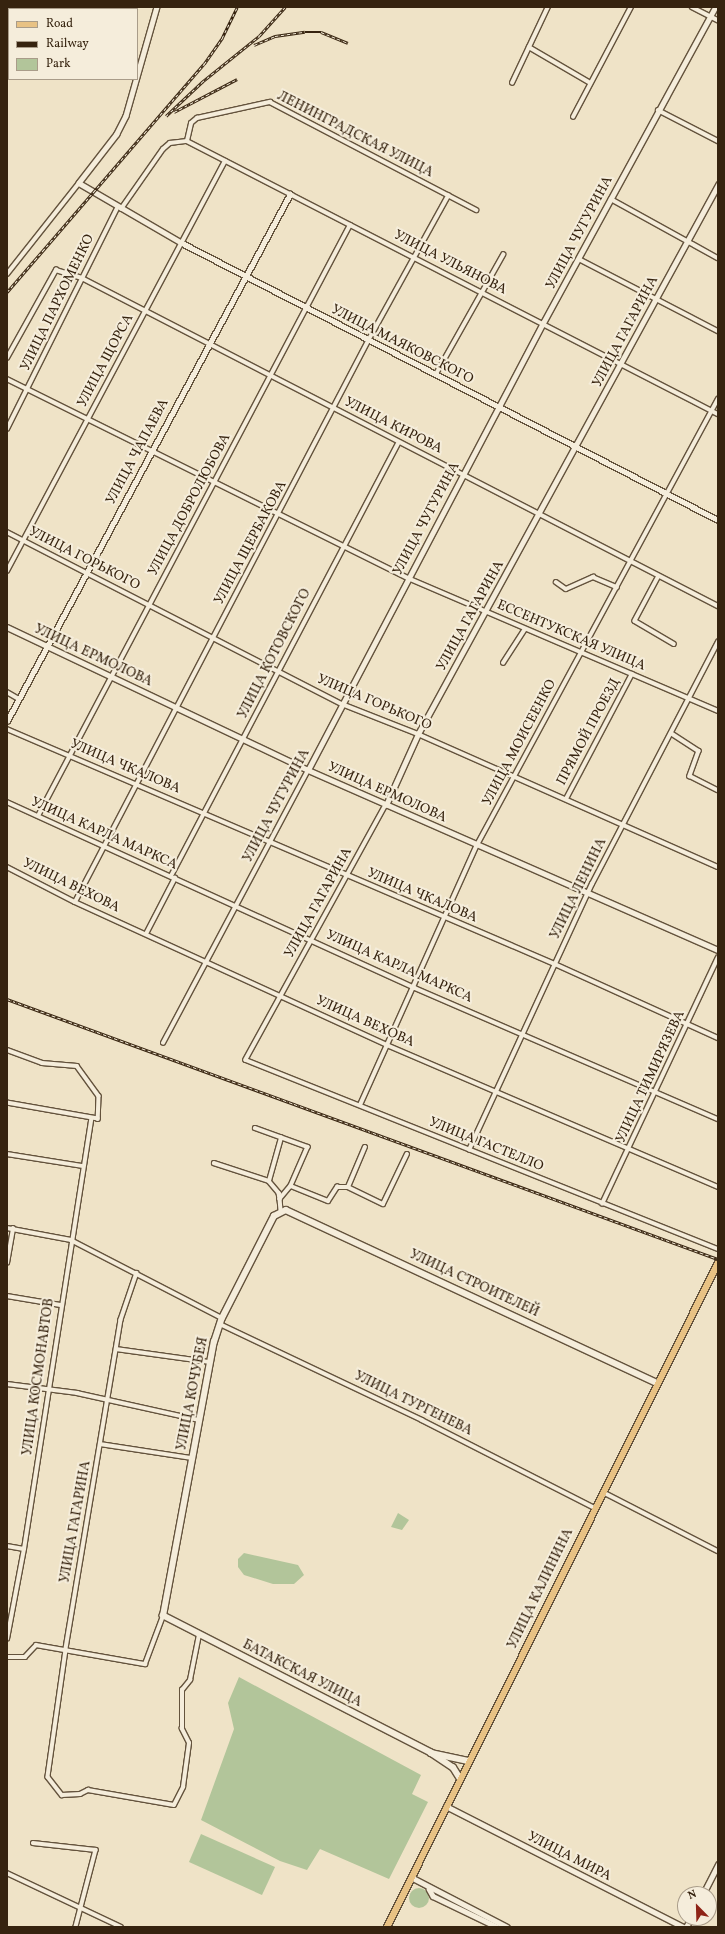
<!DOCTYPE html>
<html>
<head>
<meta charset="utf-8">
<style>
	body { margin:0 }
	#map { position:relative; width:725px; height:1934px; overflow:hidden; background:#efe3c7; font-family:Vollkorn,serif }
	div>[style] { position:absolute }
	.green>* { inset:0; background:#b2c59a }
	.round { border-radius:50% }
	.roads { filter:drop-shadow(1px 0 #64533d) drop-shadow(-1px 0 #64533d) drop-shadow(0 1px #64533d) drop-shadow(0 -1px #64533d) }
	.minor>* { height:3.5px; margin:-1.75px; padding:0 1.75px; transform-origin:1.75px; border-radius:1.75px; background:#f5eddb }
	.tertiary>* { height:4.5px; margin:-2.25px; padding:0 2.25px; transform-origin:2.25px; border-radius:2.25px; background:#f5eddb }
	.secondary>* { height:5.5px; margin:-2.75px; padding:0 2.75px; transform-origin:2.75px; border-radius:2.75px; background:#f5eddb }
	.primary>* { height:6px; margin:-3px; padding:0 3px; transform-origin:3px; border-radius:3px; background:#e8c284 }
	.rail>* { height:2.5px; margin-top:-1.25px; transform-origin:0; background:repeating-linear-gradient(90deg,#f5eddb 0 3px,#36230f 0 6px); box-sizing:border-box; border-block:1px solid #36230f }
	span { translate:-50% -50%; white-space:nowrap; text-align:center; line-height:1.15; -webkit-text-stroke:4px #f5eddb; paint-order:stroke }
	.street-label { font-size:14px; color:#36230f }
	.frame { position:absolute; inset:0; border:8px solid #36230f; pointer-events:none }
	.legend { position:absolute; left:8px; top:8px; width:130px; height:72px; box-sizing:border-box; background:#f5eddb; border:1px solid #a99c89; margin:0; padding:5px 7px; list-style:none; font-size:12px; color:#36230f }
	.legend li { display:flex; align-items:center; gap:8px; height:20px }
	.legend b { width:20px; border:1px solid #a99c89 }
	.north { position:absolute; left:677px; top:1886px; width:40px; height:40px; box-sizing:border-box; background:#f5eddb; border:1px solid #a99c89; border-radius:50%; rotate:337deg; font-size:11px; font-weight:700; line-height:16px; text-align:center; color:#36230f }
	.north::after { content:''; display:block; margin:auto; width:14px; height:18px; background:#8f2418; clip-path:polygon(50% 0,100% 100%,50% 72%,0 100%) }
</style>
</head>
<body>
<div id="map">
	<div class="green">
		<i style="clip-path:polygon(398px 1513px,409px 1520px,402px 1530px,391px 1527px)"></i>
		<i style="clip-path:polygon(244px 1553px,298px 1565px,304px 1575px,294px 1584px,273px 1584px,244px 1575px,238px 1567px,238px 1559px)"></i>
		<i style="clip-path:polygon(239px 1677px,421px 1775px,412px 1794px,428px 1802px,389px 1879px,320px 1849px,307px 1870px,280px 1861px,201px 1820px,234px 1729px,228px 1703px)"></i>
		<i style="clip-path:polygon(201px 1834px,275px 1867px,262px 1895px,189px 1862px)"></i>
		<i class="round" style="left:409px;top:1888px;width:20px;height:20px"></i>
	</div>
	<div class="roads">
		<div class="minor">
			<i style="left:692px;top:7px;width:29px;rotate:27deg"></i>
			<i style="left:529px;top:47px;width:69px;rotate:30.3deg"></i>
			<i style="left:512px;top:83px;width:84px;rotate:-64.7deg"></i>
			<i style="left:658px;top:110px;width:68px;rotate:27.3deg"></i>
			<i style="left:573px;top:117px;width:124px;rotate:-62.2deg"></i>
			<i style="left:187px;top:141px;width:18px;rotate:-77deg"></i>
			<i style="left:191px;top:123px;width:8px;rotate:-40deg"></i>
			<i style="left:197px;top:118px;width:75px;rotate:-12.4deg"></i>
			<i style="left:270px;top:102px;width:233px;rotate:27.6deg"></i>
			<i style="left:611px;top:199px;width:122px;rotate:28.9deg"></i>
			<i style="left:121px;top:209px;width:73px;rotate:-55deg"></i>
			<i style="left:163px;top:149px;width:9px;rotate:-41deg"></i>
			<i style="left:170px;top:143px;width:17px;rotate:-7deg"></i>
			<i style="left:187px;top:141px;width:597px;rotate:27.21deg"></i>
			<i style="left:579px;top:259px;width:157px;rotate:27.4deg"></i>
			<i style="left:7px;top:274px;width:116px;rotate:-51.6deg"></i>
			<i style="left:7px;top:358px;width:101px;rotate:-60.9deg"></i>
			<i style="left:56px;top:270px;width:27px;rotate:17deg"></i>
			<i style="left:82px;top:278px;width:716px;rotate:27.28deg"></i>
			<i style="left:436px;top:374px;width:137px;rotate:-60.6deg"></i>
			<i style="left:7px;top:379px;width:448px;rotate:26.4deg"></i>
			<i style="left:408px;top:578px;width:337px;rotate:23.2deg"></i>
			<i style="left:7px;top:429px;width:247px;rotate:-63.5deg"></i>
			<i style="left:7px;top:532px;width:377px;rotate:27.2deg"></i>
			<i style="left:342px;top:704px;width:82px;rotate:21.5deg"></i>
			<i style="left:418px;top:734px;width:328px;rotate:23.9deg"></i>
			<i style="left:7px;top:571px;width:464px;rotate:-62deg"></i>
			<i style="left:659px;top:576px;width:51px;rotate:118.1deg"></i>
			<i style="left:635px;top:621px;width:45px;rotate:30.5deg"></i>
			<i style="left:556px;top:582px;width:12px;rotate:35deg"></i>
			<i style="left:566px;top:589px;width:30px;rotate:-24deg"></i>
			<i style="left:593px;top:577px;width:26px;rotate:23deg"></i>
			<i style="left:503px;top:663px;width:40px;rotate:-57.1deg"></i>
			<i style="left:7px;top:692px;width:14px;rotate:30deg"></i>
			<i style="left:7px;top:729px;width:596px;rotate:23.21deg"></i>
			<i style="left:555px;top:964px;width:179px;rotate:24.4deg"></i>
			<i style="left:671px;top:733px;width:33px;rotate:33deg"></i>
			<i style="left:699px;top:751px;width:27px;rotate:110deg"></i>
			<i style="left:690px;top:776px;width:31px;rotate:27deg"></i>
			<i style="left:566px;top:799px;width:141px;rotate:-62.2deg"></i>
			<i style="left:7px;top:802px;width:448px;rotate:24.5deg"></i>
			<i style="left:415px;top:988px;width:330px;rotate:23.4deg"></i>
			<i style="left:386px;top:805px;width:291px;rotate:118.8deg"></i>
			<i style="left:246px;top:1060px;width:508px;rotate:21.82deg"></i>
			<i style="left:38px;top:816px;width:668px;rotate:-62.17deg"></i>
			<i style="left:7px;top:867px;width:76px;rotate:27.2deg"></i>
			<i style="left:75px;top:902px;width:343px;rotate:24.6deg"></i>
			<i style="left:387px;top:1045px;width:360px;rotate:23.2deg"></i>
			<i style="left:171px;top:876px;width:489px;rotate:-62.3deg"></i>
			<i style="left:75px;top:902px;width:633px;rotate:-62.42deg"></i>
			<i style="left:368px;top:341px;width:166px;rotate:-61.1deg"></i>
			<i style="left:146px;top:934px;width:63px;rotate:-62.6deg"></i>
			<i style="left:163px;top:1043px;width:309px;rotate:-62deg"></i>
			<i style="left:7px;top:1050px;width:37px;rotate:20deg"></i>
			<i style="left:42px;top:1063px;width:35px;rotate:5deg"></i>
			<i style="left:77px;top:1066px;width:37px;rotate:54deg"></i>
			<i style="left:99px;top:1096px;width:23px;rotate:92deg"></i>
			<i style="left:98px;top:1119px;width:92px;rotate:-170deg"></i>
			<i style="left:360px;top:1105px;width:285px;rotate:-65.8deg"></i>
			<i style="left:477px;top:845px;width:507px;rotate:-61.62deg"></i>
			<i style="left:255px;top:1128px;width:56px;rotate:19.7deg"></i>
			<i style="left:308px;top:1147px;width:43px;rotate:113.6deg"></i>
			<i style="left:291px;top:1186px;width:17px;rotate:130deg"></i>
			<i style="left:280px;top:1199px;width:11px;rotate:85deg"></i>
			<i style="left:469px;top:1150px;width:293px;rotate:-65.2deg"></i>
			<i style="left:592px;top:884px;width:273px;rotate:-62.5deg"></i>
			<i style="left:7px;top:1154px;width:77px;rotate:9deg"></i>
			<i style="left:214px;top:1163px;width:58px;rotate:18.1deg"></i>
			<i style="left:269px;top:1181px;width:16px;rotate:50deg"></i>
			<i style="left:279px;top:1193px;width:6px;rotate:81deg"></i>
			<i style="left:269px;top:1181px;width:45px;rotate:-74.4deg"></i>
			<i style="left:291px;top:1186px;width:40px;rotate:22deg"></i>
			<i style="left:328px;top:1201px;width:17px;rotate:-57deg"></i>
			<i style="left:337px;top:1187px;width:11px"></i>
			<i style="left:348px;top:1187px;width:43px;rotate:-67deg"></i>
			<i style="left:348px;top:1187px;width:39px;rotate:26deg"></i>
			<i style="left:383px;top:1204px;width:55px;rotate:-64.4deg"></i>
			<i style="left:602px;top:1204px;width:272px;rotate:-64.8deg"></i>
			<i style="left:7px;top:1228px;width:65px;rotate:10.6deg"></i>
			<i style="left:71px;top:1240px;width:170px;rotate:27.3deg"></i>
			<i style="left:7px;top:1263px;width:35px;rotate:-80deg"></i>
			<i style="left:137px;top:1273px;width:50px;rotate:108.8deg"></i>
			<i style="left:121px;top:1320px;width:335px;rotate:99.5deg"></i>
			<i style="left:66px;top:1650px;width:128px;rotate:98.1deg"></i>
			<i style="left:48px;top:1777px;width:23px;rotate:52deg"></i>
			<i style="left:62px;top:1795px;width:18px;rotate:-3deg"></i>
			<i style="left:80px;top:1794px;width:9px;rotate:-27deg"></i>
			<i style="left:88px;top:1790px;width:87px;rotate:9.9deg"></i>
			<i style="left:174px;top:1805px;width:20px;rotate:-63deg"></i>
			<i style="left:183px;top:1787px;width:44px;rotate:-82.2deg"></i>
			<i style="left:189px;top:1743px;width:16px;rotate:-117deg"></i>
			<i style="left:182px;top:1729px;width:39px;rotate:-90deg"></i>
			<i style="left:182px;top:1690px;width:13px;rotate:-51deg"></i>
			<i style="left:190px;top:1680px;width:46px;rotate:-78.7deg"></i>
			<i style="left:7px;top:1296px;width:54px;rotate:9.6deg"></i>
			<i style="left:220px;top:1324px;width:224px;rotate:25.4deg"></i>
			<i style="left:422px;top:1420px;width:194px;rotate:27deg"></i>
			<i style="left:116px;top:1349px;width:95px;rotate:7.9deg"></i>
			<i style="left:7px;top:1384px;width:71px;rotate:7.3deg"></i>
			<i style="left:77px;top:1393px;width:125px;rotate:12.5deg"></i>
			<i style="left:100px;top:1444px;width:93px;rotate:8.7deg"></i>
			<i style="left:603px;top:1492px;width:129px;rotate:27.2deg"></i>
			<i style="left:7px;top:1546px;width:17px;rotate:10deg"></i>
			<i style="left:7px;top:1639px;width:92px;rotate:-79.3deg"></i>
			<i style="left:24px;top:1549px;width:435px;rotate:-81.1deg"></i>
			<i style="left:7px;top:1657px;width:18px"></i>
			<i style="left:25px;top:1657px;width:16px;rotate:-47deg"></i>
			<i style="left:36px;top:1645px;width:111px;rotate:9.9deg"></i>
			<i style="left:145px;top:1664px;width:51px;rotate:-69.4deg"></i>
			<i style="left:33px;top:1843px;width:63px;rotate:6.3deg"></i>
			<i style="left:96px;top:1850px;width:80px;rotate:104.6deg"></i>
			<i style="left:7px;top:1873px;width:126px;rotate:25.3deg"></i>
		</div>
		<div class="tertiary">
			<i style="left:157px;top:7px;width:113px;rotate:105.9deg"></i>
			<i style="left:126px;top:116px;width:20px;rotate:117deg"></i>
			<i style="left:117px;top:134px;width:62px;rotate:127.8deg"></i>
			<i style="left:79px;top:183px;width:119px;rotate:30.2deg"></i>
			<i style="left:182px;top:243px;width:603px;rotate:27.33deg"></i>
			<i style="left:7px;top:627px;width:333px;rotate:25.4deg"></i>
			<i style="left:308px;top:770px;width:448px;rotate:23.7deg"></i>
			<i style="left:7px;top:721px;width:598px;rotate:-61.76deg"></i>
			<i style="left:308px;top:770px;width:505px;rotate:-62.27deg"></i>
			<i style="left:543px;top:323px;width:360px;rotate:-61.4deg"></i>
			<i style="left:386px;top:805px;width:78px;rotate:-65.7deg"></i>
			<i style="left:418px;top:734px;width:626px;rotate:-61.35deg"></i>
			<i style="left:446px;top:1806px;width:266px;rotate:27deg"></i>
			<i style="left:411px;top:1877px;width:108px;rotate:27.5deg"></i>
			<i style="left:429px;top:1889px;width:8px;rotate:60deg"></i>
			<i style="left:433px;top:1896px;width:71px;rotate:25.8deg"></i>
			<i style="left:703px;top:1894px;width:33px;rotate:-63deg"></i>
			<i style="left:686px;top:1927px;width:10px;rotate:-61deg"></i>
		</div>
		<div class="secondary">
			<i style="left:431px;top:1753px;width:39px;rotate:12deg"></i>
			<i style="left:460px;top:1779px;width:13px;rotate:-122deg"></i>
			<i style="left:453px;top:1768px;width:27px;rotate:-146deg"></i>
			<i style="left:431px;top:1753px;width:301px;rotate:-152.9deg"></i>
			<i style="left:163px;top:1616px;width:279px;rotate:-79.5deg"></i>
			<i style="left:214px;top:1342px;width:25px;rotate:-72deg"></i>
			<i style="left:222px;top:1318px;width:114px;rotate:-63deg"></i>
			<i style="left:274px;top:1216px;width:13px;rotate:-27deg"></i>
			<i style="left:286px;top:1210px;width:409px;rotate:25deg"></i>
		</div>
		<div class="primary">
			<i style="left:387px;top:1927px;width:742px;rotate:-63.5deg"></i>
		</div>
	</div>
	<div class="rail">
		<i style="left:254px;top:45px;width:23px;rotate:-23deg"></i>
		<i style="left:275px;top:36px;width:30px;rotate:-8deg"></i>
		<i style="left:305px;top:32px;width:16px"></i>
		<i style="left:321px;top:32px;width:29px;rotate:22deg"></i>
		<i style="left:174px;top:112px;width:71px;rotate:-27.6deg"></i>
		<i style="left:166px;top:116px;width:50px;rotate:-43.4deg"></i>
		<i style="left:202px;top:82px;width:73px;rotate:-38.9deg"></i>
		<i style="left:259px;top:36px;width:39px;rotate:-48deg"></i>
		<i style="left:7px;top:292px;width:301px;rotate:-49.2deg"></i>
		<i style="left:204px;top:64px;width:32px;rotate:-55deg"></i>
		<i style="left:222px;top:38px;width:34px;rotate:-64deg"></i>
		<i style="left:7px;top:999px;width:757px;rotate:20.09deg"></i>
	</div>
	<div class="street-label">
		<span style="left:355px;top:135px;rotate:27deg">ЛЕНИНГРАДСКАЯ УЛИЦА</span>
		<span style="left:580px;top:233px;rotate:-62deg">УЛИЦА ЧУГУРИНА</span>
		<span style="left:450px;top:263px;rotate:27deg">УЛИЦА УЛЬЯНОВА</span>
		<span style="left:58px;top:303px;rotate:-64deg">УЛИЦА ПАРХОМЕНКО</span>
		<span style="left:626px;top:332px;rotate:-62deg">УЛИЦА ГАГАРИНА</span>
		<span style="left:402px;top:345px;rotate:27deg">УЛИЦА МАЯКОВСКОГО</span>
		<span style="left:106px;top:361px;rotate:-62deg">УЛИЦА ЩОРСА</span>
		<span style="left:393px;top:426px;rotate:27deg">УЛИЦА КИРОВА</span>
		<span style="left:138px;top:452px;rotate:-62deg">УЛИЦА ЧАПАЕВА</span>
		<span style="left:190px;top:505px;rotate:-62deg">УЛИЦА ДОБРОЛЮБОВА</span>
		<span style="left:427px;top:519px;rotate:-62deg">УЛИЦА ЧУГУРИНА</span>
		<span style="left:251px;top:543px;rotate:-62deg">УЛИЦА ЩЕРБАКОВА</span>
		<span style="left:84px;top:559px;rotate:27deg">УЛИЦА ГОРЬКОГО</span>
		<span style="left:471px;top:616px;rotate:-61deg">УЛИЦА ГАГАРИНА</span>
		<span style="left:571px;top:636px;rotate:23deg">ЕССЕНТУКСКАЯ УЛИЦА</span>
		<span style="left:275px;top:654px;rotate:-63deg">УЛИЦА КОТОВСКОГО</span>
		<span style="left:93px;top:656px;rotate:25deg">УЛИЦА ЕРМОЛОВА</span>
		<span style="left:374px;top:703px;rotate:23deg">УЛИЦА ГОРЬКОГО</span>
		<span style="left:589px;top:732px;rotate:-62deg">ПРЯМОЙ ПРОЕЗД</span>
		<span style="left:520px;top:743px;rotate:-62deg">УЛИЦА МОИСЕЕНКО</span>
		<span style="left:125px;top:767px;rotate:23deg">УЛИЦА ЧКАЛОВА</span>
		<span style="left:387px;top:793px;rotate:24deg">УЛИЦА ЕРМОЛОВА</span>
		<span style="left:277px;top:806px;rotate:-62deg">УЛИЦА ЧУГУРИНА</span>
		<span style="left:104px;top:834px;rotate:24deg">УЛИЦА КАРЛА МАРКСА</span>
		<span style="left:71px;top:886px;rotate:26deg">УЛИЦА ВЕХОВА</span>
		<span style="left:579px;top:889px;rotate:-64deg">УЛИЦА ЛЕНИНА</span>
		<span style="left:422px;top:896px;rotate:23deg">УЛИЦА ЧКАЛОВА</span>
		<span style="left:319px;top:903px;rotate:-61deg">УЛИЦА ГАГАРИНА</span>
		<span style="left:399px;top:967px;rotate:24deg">УЛИЦА КАРЛА МАРКСА</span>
		<span style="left:365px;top:1022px;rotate:24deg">УЛИЦА ВЕХОВА</span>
		<span style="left:651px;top:1077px;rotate:-65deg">УЛИЦА ТИМИРЯЗЕВА</span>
		<span style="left:486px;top:1145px;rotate:22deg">УЛИЦА ГАСТЕЛЛО</span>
		<span style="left:474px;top:1284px;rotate:25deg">УЛИЦА СТРОИТЕЛЕЙ</span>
		<span style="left:39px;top:1377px;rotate:-82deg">УЛИЦА КОСМОНАВТОВ</span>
		<span style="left:193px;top:1394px;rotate:-79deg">УЛИЦА КОЧУБЕЯ</span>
		<span style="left:413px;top:1404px;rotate:26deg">УЛИЦА ТУРГЕНЕВА</span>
		<span style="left:76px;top:1522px;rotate:-80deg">УЛИЦА ГАГАРИНА</span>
		<span style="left:541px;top:1589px;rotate:-64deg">УЛИЦА КАЛИНИНА</span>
		<span style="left:302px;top:1674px;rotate:27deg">БАТАКСКАЯ УЛИЦА</span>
		<span style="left:569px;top:1857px;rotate:27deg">УЛИЦА МИРА</span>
	</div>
	<div class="frame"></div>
	<ul class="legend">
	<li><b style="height:5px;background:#e8c284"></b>Road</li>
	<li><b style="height:5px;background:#36230f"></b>Railway</li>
	<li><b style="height:11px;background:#b2c59a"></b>Park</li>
	</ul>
	<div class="north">N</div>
</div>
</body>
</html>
